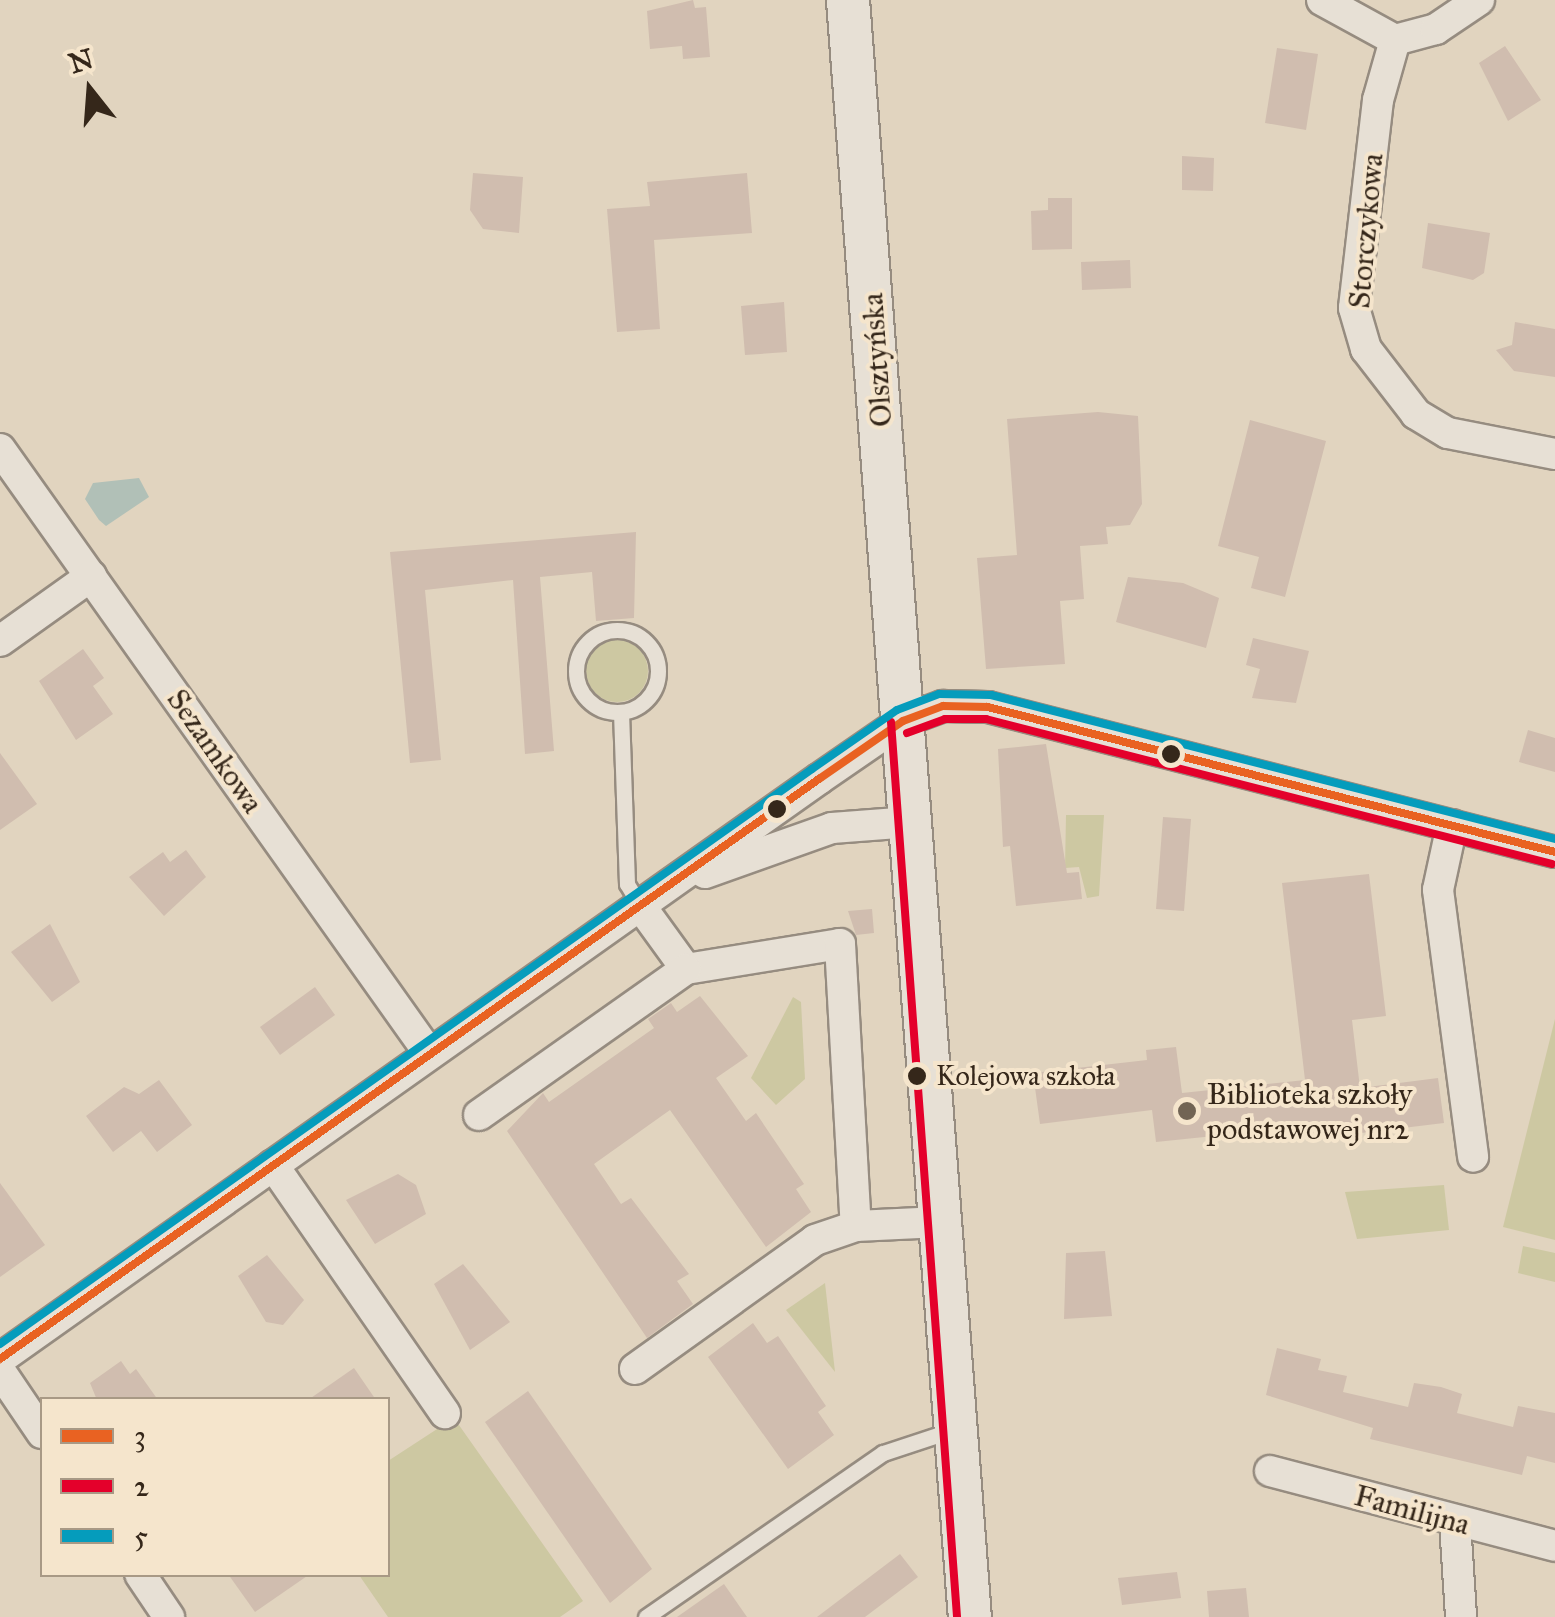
<!DOCTYPE html>
<html>
<head>
<meta charset="utf-8">
<style>
	body { margin:0 }
	#map { position:relative; width:1555px; height:1617px; overflow:hidden; background:#e1d4bf; font-family:"IM FELL Great Primer",serif }
	div>[style] { position:absolute }
	.green>* { inset:0; background:#cdc8a2 }
	.round { border-radius:50% }
	.water>* { inset:0; background:#b1c0b7 }
	.building>* { inset:0; background:#d0bdaf }
	.roads { filter:drop-shadow(2px 0 #968c80) drop-shadow(-2px 0 #968c80) drop-shadow(0 2px #968c80) drop-shadow(0 -2px #968c80) }
	.lane>* { height:15px; margin:-7.5px; padding:0 7.5px; transform-origin:7.5px; border-radius:7.5px; background:#e7e0d5 }
	.lane>.ring { margin:-7.5px; padding:0; box-sizing:content-box; background:none; border:15px solid #e7e0d5; border-radius:50% }
	.street>* { height:30px; margin:-15px; padding:0 15px; transform-origin:15px; border-radius:15px; background:#e7e0d5 }
	.secondary>* { height:42px; margin:-21px; padding:0 21px; transform-origin:21px; border-radius:21px; background:#e7e0d5 }
	.bus-1>* { height:8px; margin:-4px; padding:0 4px; transform-origin:4px; border-radius:4px; background:#e96222 }
	.bus-2>* { height:8px; margin:-4px; padding:0 4px; transform-origin:4px; border-radius:4px; background:#e4002b }
	.bus-3>* { height:8px; margin:-4px; padding:0 4px; transform-origin:4px; border-radius:4px; background:#059cbc }
	.dots>* { width:28px; height:28px; translate:-50% -50%; box-sizing:border-box; border:5px solid #f5e5cc; border-radius:50% }
	span { translate:-50% -50%; white-space:nowrap; text-align:center; line-height:1.15; -webkit-text-stroke:8px #f5e5cc; paint-order:stroke }
	.bus-label { font-size:28px; color:#35271a }
	.left { translate:0 -50%; text-align:left }
	.street-label { font-size:30px; color:#35271a }
	.poi-label { font-size:30px; color:#35271a }
	.legend { position:absolute; left:40px; top:1397px; width:350px; height:180px; box-sizing:border-box; background:#f5e5cc; border:2px solid #a89985; margin:0; padding:12px 18px; list-style:none; font-size:30px; color:#35271a }
	.legend li { display:flex; align-items:center; gap:20px; height:50px }
	.legend b { width:50px; border:2px solid #a89985 }
	.north { position:absolute; left:40px; top:40px; width:100px; height:100px; -webkit-text-stroke:8px #f5e5cc; paint-order:stroke; rotate:343deg; font-size:28px; font-weight:700; line-height:40px; text-align:center; color:#35271a }
	.north::after { content:''; display:block; margin:auto; width:35px; height:45px; background:#35271a; clip-path:polygon(50% 0,100% 100%,50% 72%,0 100%) }
</style>
</head>
<body>
<div id="map">
	<div class="green">
		<i class="round" style="left:586px;top:640px;width:62px;height:62px"></i>
		<i style="clip-path:polygon(1066px 815px,1104px 815px,1099px 896px,1087px 898px,1079px 867px,1065px 868px)"></i>
		<i style="clip-path:polygon(793px 997px,801px 1002px,805px 1079px,776px 1105px,751px 1078px)"></i>
		<i style="clip-path:polygon(1555px 1019px,1555px 1240px,1503px 1227px)"></i>
		<i style="clip-path:polygon(1444px 1185px,1449px 1230px,1357px 1239px,1345px 1192px)"></i>
		<i style="clip-path:polygon(1523px 1246px,1555px 1253px,1555px 1282px,1518px 1273px)"></i>
		<i style="clip-path:polygon(825px 1283px,835px 1372px,786px 1310px)"></i>
		<i style="clip-path:polygon(454px 1418px,583px 1601px,560px 1617px,388px 1617px,359px 1575px,388px 1574px,388px 1461px)"></i>
	</div>
	<div class="water">
		<i style="clip-path:polygon(139px 478px,149px 497px,106px 526px,99px 520px,85px 499px,93px 483px)"></i>
	</div>
	<div class="building">
		<i style="clip-path:polygon(693px 0,695px 8px,706px 7px,710px 57px,683px 59px,682px 46px,650px 49px,647px 11px)"></i>
		<i style="clip-path:polygon(1505px 46px,1541px 100px,1508px 121px,1479px 63px)"></i>
		<i style="clip-path:polygon(1277px 48px,1318px 54px,1306px 130px,1265px 123px)"></i>
		<i style="clip-path:polygon(1182px 156px,1214px 158px,1213px 191px,1182px 190px)"></i>
		<i style="clip-path:polygon(473px 173px,523px 177px,519px 233px,483px 229px,470px 210px)"></i>
		<i style="clip-path:polygon(747px 173px,752px 233px,654px 240px,660px 329px,617px 332px,607px 209px,650px 206px,647px 182px)"></i>
		<i style="clip-path:polygon(1048px 198px,1072px 198px,1072px 249px,1032px 250px,1031px 211px,1048px 210px)"></i>
		<i style="clip-path:polygon(1428px 223px,1490px 233px,1484px 273px,1473px 280px,1422px 268px)"></i>
		<i style="clip-path:polygon(1130px 260px,1131px 288px,1082px 290px,1081px 262px)"></i>
		<i style="clip-path:polygon(784px 302px,787px 352px,745px 355px,741px 306px)"></i>
		<i style="clip-path:polygon(1515px 322px,1555px 329px,1555px 377px,1514px 371px,1496px 350px,1512px 345px)"></i>
		<i style="clip-path:polygon(1098px 412px,1138px 416px,1142px 504px,1130px 525px,1106px 527px,1108px 544px,1080px 546px,1084px 599px,1060px 601px,1065px 664px,986px 669px,977px 558px,1017px 555px,1007px 419px)"></i>
		<i style="clip-path:polygon(1250px 420px,1326px 441px,1285px 597px,1251px 588px,1259px 557px,1218px 546px)"></i>
		<i style="clip-path:polygon(636px 532px,634px 618px,596px 621px,592px 572px,540px 577px,554px 751px,525px 754px,513px 580px,425px 590px,441px 760px,410px 763px,390px 552px)"></i>
		<i style="clip-path:polygon(1128px 577px,1183px 583px,1219px 598px,1206px 648px,1116px 622px)"></i>
		<i style="clip-path:polygon(1253px 638px,1309px 651px,1296px 703px,1252px 698px,1260px 669px,1246px 665px)"></i>
		<i style="clip-path:polygon(83px 649px,104px 678px,93px 686px,113px 714px,76px 740px,39px 681px)"></i>
		<i style="clip-path:polygon(1528px 730px,1555px 738px,1555px 772px,1519px 762px)"></i>
		<i style="clip-path:polygon(1046px 744px,1067px 873px,1079px 872px,1082px 899px,1016px 906px,1010px 846px,1003px 847px,998px 749px)"></i>
		<i style="clip-path:polygon(0 753px,37px 804px,0 830px)"></i>
		<i style="clip-path:polygon(1163px 817px,1191px 819px,1184px 911px,1156px 909px)"></i>
		<i style="clip-path:polygon(186px 850px,206px 877px,164px 916px,129px 877px,163px 852px,170px 862px)"></i>
		<i style="clip-path:polygon(1369px 874px,1386px 1016px,1352px 1020px,1360px 1088px,1438px 1078px,1444px 1123px,1312px 1139px,1311px 1126px,1156px 1142px,1152px 1110px,1040px 1124px,1033px 1073px,1147px 1060px,1146px 1050px,1176px 1047px,1182px 1093px,1305px 1080px,1282px 883px)"></i>
		<i style="clip-path:polygon(872px 909px,874px 933px,856px 935px,848px 911px)"></i>
		<i style="clip-path:polygon(50px 924px,80px 982px,52px 1002px,11px 952px)"></i>
		<i style="clip-path:polygon(315px 987px,335px 1015px,280px 1055px,260px 1027px)"></i>
		<i style="clip-path:polygon(700px 996px,748px 1056px,716px 1078px,746px 1121px,756px 1113px,804px 1184px,796px 1189px,811px 1212px,766px 1247px,670px 1110px,594px 1164px,621px 1204px,631px 1198px,689px 1274px,677px 1281px,693px 1304px,647px 1338px,507px 1131px,543px 1093px,549px 1102px,654px 1028px,648px 1019px,671px 1003px,677px 1012px)"></i>
		<i style="clip-path:polygon(159px 1080px,192px 1125px,157px 1152px,141px 1131px,113px 1152px,86px 1116px,124px 1087px,139px 1094px)"></i>
		<i style="clip-path:polygon(398px 1174px,416px 1185px,426px 1214px,375px 1244px,346px 1200px)"></i>
		<i style="clip-path:polygon(0 1183px,45px 1245px,0 1277px)"></i>
		<i style="clip-path:polygon(1105px 1251px,1112px 1316px,1064px 1319px,1066px 1253px)"></i>
		<i style="clip-path:polygon(267px 1255px,304px 1300px,283px 1325px,266px 1322px,238px 1276px)"></i>
		<i style="clip-path:polygon(463px 1264px,510px 1322px,470px 1350px,434px 1284px)"></i>
		<i style="clip-path:polygon(753px 1323px,767px 1343px,778px 1336px,826px 1406px,818px 1412px,834px 1435px,788px 1469px,708px 1357px)"></i>
		<i style="clip-path:polygon(1277px 1348px,1321px 1359px,1318px 1370px,1347px 1376px,1343px 1392px,1408px 1407px,1414px 1383px,1441px 1387px,1462px 1394px,1457px 1413px,1513px 1427px,1518px 1406px,1555px 1413px,1555px 1463px,1527px 1456px,1522px 1475px,1370px 1439px,1373px 1428px,1266px 1395px)"></i>
		<i style="clip-path:polygon(121px 1361px,130px 1374px,136px 1369px,158px 1400px,97px 1400px,90px 1383px)"></i>
		<i style="clip-path:polygon(354px 1368px,376px 1400px,308px 1400px)"></i>
		<i style="clip-path:polygon(528px 1391px,652px 1569px,610px 1603px,485px 1422px)"></i>
		<i style="clip-path:polygon(900px 1554px,918px 1577px,865px 1617px,817px 1617px)"></i>
		<i style="clip-path:polygon(1177px 1572px,1181px 1598px,1122px 1605px,1118px 1578px)"></i>
		<i style="clip-path:polygon(228px 1574px,310px 1574px,255px 1612px)"></i>
		<i style="clip-path:polygon(724px 1584px,747px 1617px,677px 1617px)"></i>
		<i style="clip-path:polygon(1246px 1588px,1249px 1617px,1209px 1617px,1207px 1591px)"></i>
	</div>
	<div class="roads">
		<div class="lane">
			<i class="ring" style="left:576px;top:630px;width:67px;height:67px"></i>
			<i style="left:621px;top:712px;width:172px;rotate:88deg"></i>
			<i style="left:627px;top:884px;width:23px;rotate:59deg"></i>
			<i style="left:646px;top:1617px;width:288px;rotate:-34.7deg"></i>
			<i style="left:883px;top:1453px;width:71px;rotate:-18.2deg"></i>
		</div>
		<div class="street">
			<i style="left:1322px;top:0;width:83px;rotate:28.7deg"></i>
			<i style="left:1395px;top:40px;width:62px;rotate:105.8deg"></i>
			<i style="left:1378px;top:100px;width:209px;rotate:96.6deg"></i>
			<i style="left:1354px;top:308px;width:43px;rotate:73.7deg"></i>
			<i style="left:1366px;top:349px;width:82px;rotate:52.4deg"></i>
			<i style="left:1416px;top:414px;width:37px;rotate:31deg"></i>
			<i style="left:1448px;top:433px;width:109px;rotate:11.1deg"></i>
			<i style="left:1395px;top:40px;width:42px;rotate:-15deg"></i>
			<i style="left:1436px;top:29px;width:52px;rotate:-34deg"></i>
			<i style="left:0;top:449px;width:741px;rotate:54.62deg"></i>
			<i style="left:0;top:641px;width:112px;rotate:-35.5deg"></i>
			<i style="left:1452px;top:825px;width:66px;rotate:102.2deg"></i>
			<i style="left:1438px;top:890px;width:269px;rotate:82.5deg"></i>
			<i style="left:705px;top:873px;width:135px;rotate:-19.5deg"></i>
			<i style="left:832px;top:828px;width:79px;rotate:-4.3deg"></i>
			<i style="left:639px;top:904px;width:80px;rotate:54.1deg"></i>
			<i style="left:686px;top:969px;width:156px;rotate:-9.2deg"></i>
			<i style="left:840px;top:944px;width:282px;rotate:86.8deg"></i>
			<i style="left:479px;top:1115px;width:253px;rotate:-35.2deg"></i>
			<i style="left:273px;top:1165px;width:302px;rotate:55.3deg"></i>
			<i style="left:0;top:1359px;width:1004px;rotate:-35.31deg"></i>
			<i style="left:819px;top:779px;width:102px;rotate:-34.6deg"></i>
			<i style="left:903px;top:721px;width:43px;rotate:-20.6deg"></i>
			<i style="left:943px;top:706px;width:45px;rotate:1.3deg"></i>
			<i style="left:988px;top:707px;width:585px;rotate:14.34deg"></i>
			<i style="left:635px;top:1369px;width:221px;rotate:-35.6deg"></i>
			<i style="left:815px;top:1240px;width:43px;rotate:-18.9deg"></i>
			<i style="left:856px;top:1226px;width:84px;rotate:-2.7deg"></i>
			<i style="left:0;top:1371px;width:75px;rotate:55.9deg"></i>
			<i style="left:1270px;top:1471px;width:295px;rotate:14.7deg"></i>
			<i style="left:1455px;top:1523px;width:94px;rotate:86.3deg"></i>
			<i style="left:140px;top:1574px;width:52px;rotate:56deg"></i>
		</div>
		<div class="secondary">
			<i style="left:848px;top:0;width:1622px;rotate:85.69deg"></i>
		</div>
	</div>
	<div class="bus-1">
		<i style="left:0;top:1359px;width:1004px;rotate:-35.31deg"></i>
		<i style="left:819px;top:779px;width:102px;rotate:-34.6deg"></i>
		<i style="left:903px;top:721px;width:43px;rotate:-20.6deg"></i>
		<i style="left:943px;top:706px;width:45px;rotate:1.3deg"></i>
		<i style="left:988px;top:707px;width:585px;rotate:14.34deg"></i>
	</div>
	<div class="bus-2">
		<i style="left:891px;top:722px;width:897px;rotate:85.78deg"></i>
		<i style="left:907px;top:733px;width:40px;rotate:-20.2deg"></i>
		<i style="left:945px;top:719px;width:41px"></i>
		<i style="left:986px;top:719px;width:584px;rotate:14.37deg"></i>
	</div>
	<div class="bus-3">
		<i style="left:0;top:1344px;width:995px;rotate:-35.3deg"></i>
		<i style="left:812px;top:769px;width:103px;rotate:-34.8deg"></i>
		<i style="left:897px;top:710px;width:45px;rotate:-20.9deg"></i>
		<i style="left:939px;top:694px;width:52px;rotate:1.1deg"></i>
		<i style="left:991px;top:695px;width:582px;rotate:14.32deg"></i>
	</div>
	<div class="dots">
		<i style="left:1171px;top:754px;background:#35271a"></i>
		<i style="left:777px;top:809px;background:#35271a"></i>
		<i style="left:917px;top:1076px;background:#35271a"></i>
		<i style="left:1187px;top:1111px;background:#716454"></i>
	</div>
	<div class="bus-label">
		<span class="left" style="left:936px;top:1076px">Kolejowa szkoła</span>
	</div>
	<div class="street-label">
		<span style="left:1366px;top:231px;rotate:-85deg">Storczykowa</span>
		<span style="left:877px;top:360px;rotate:-94deg">Olsztyńska</span>
		<span style="left:215px;top:751px;rotate:55deg">Sezamkowa</span>
		<span style="left:1412px;top:1510px;rotate:15deg">Familijna</span>
	</div>
	<div class="poi-label">
		<span class="left" style="left:1207px;top:1111px">Biblioteka szkoły<br>podstawowej nr2</span>
	</div>
	<ul class="legend">
	<li><b style="height:12px;background:#e96222"></b>3</li>
	<li><b style="height:12px;background:#e4002b"></b>2</li>
	<li><b style="height:12px;background:#059cbc"></b>5</li>
	</ul>
	<div class="north">N</div>
</div>
</body>
</html>
